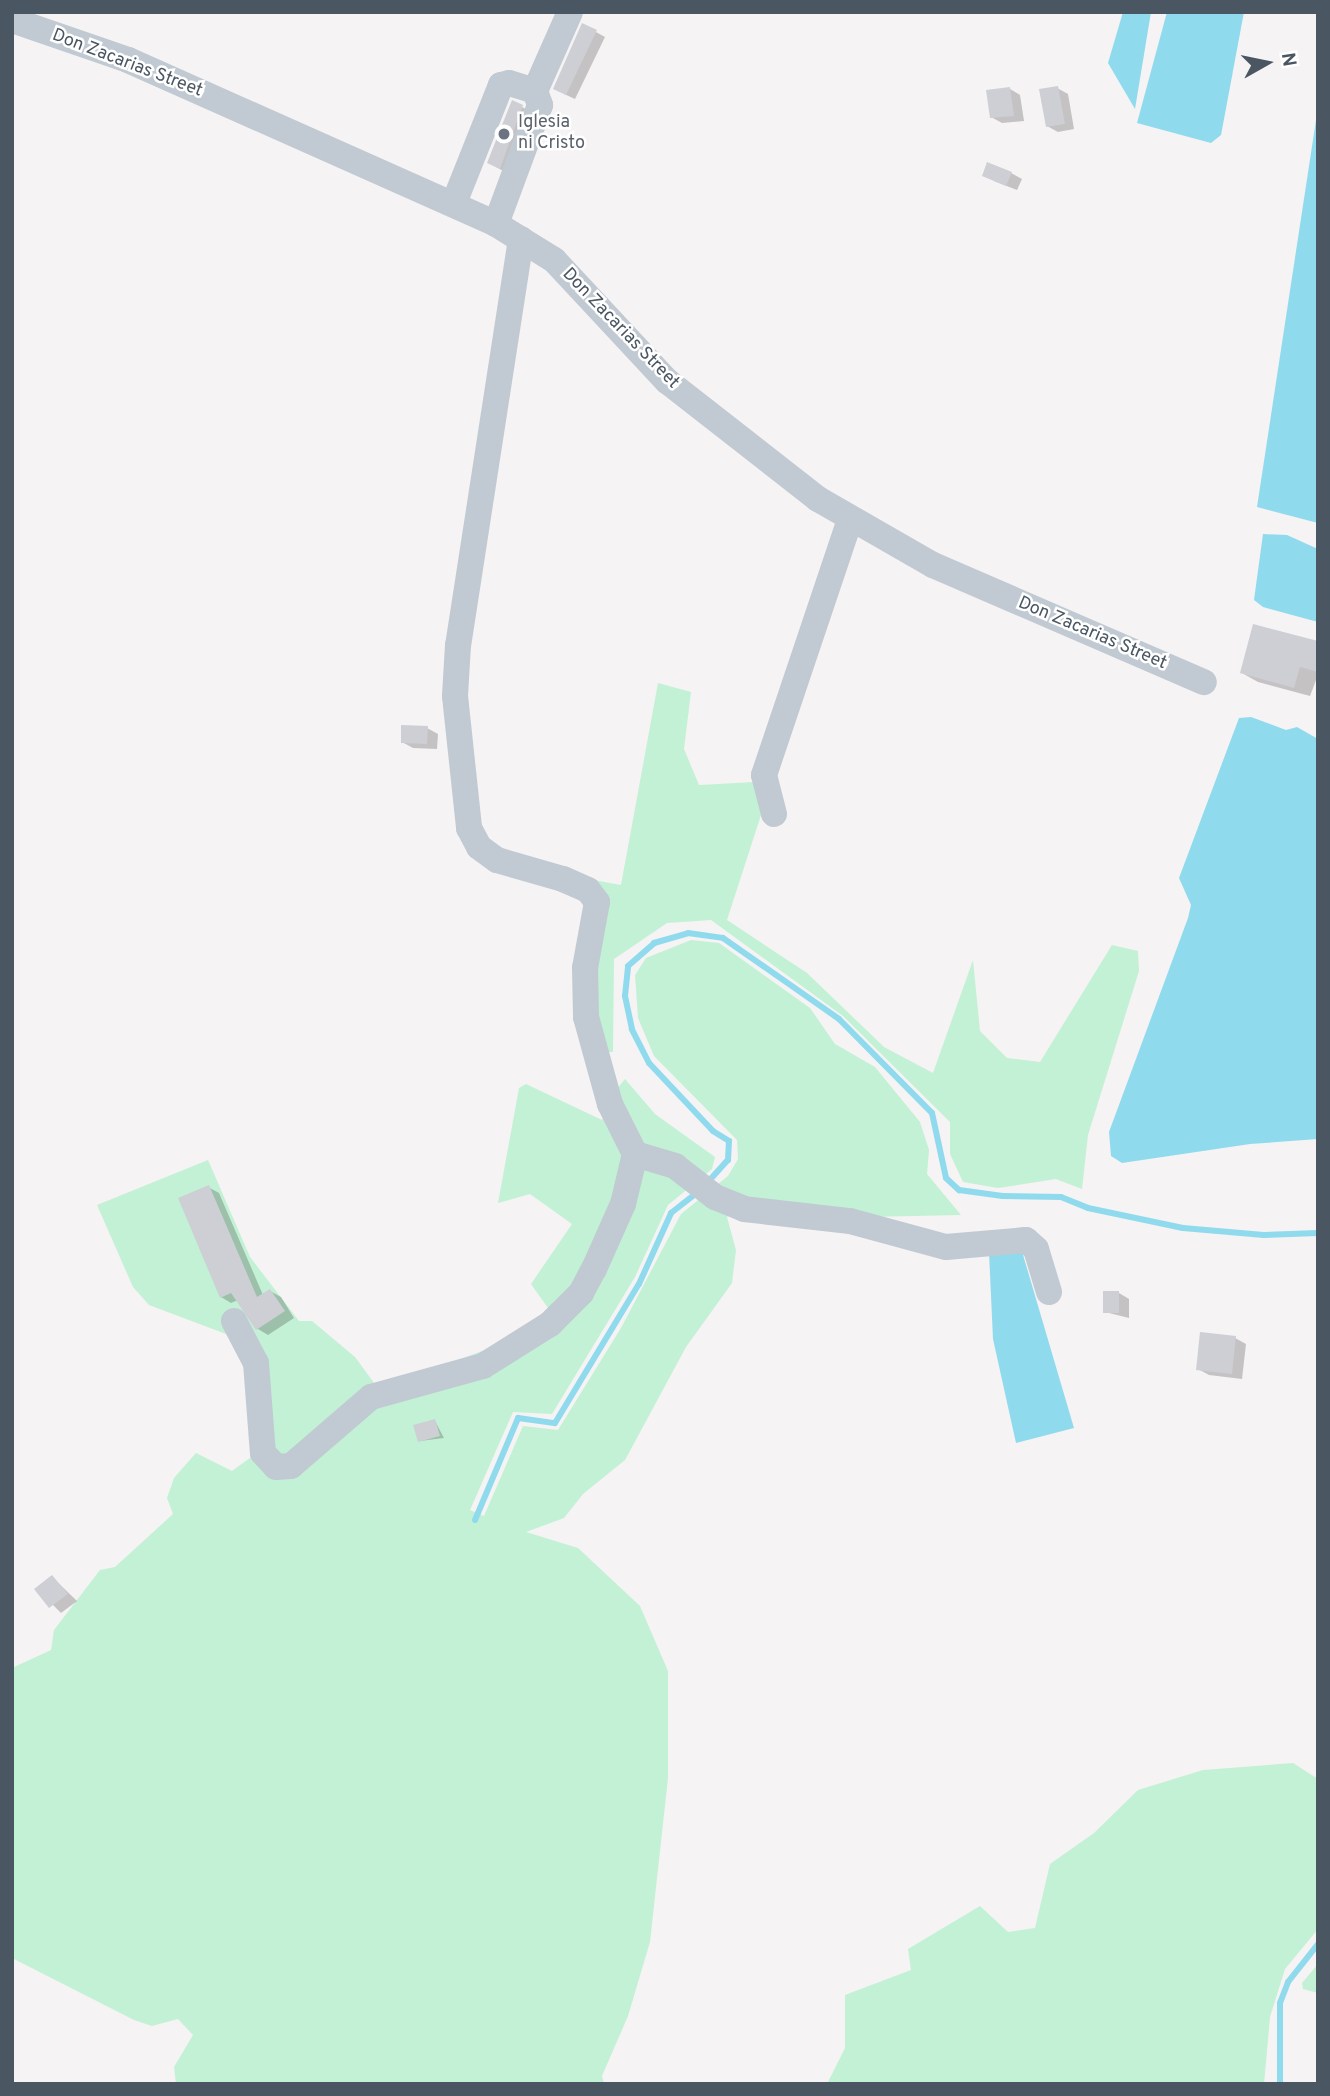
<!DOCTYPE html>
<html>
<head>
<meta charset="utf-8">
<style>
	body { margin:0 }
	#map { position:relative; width:1330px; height:2096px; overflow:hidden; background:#f5f3f3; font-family:Overpass,sans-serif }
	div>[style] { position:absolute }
	.green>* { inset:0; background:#c3f1d5 }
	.water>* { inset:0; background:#90daee }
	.shadow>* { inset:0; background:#0003 }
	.stream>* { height:6px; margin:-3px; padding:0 3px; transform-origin:3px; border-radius:3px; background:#90daee }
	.building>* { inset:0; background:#cdcfd5 }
	.minor>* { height:26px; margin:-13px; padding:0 13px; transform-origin:13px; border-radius:13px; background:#c1cad2 }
	.dots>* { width:19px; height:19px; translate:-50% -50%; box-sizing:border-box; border:4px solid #fff; border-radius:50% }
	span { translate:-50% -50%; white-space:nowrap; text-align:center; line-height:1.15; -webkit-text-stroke:5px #fff; paint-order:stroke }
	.street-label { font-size:18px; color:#4a5661 }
	.worship-label { font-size:18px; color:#5b616d }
	.left { translate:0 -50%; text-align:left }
	.frame { position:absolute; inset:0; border:14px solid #4a5661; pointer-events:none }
	.north { position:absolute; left:1232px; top:28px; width:70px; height:70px; -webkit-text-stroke:5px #fff; paint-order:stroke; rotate:81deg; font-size:19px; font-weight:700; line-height:28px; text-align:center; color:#4a5661 }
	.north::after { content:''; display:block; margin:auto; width:24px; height:32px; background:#4a5661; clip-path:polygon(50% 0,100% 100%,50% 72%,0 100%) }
</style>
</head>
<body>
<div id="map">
	<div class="green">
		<i style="clip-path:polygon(658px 683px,691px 692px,684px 749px,699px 785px,772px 781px,727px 920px,807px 973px,884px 1047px,933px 1073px,973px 960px,980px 1031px,1007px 1058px,1040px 1062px,1112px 945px,1138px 951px,1139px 971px,1088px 1135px,1082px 1189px,1056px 1179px,998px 1188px,963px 1182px,950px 1154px,950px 1122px,843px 1016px,711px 920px,667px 923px,614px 959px,613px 1052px,600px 1052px,591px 982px,606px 914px,561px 874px,621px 885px)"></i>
		<i style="clip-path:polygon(691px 940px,719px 943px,810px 1008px,835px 1044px,875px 1067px,920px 1122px,929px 1150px,927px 1174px,961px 1215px,866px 1217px,742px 1195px,727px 1217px,736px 1250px,732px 1283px,686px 1347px,625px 1460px,583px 1494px,564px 1518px,526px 1532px,578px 1548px,640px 1606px,668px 1671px,668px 1778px,650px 1942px,628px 2016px,602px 2076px,604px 2084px,176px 2084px,174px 2067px,193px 2035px,178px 2019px,152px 2026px,134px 2020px,12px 1958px,12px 1668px,51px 1650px,54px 1630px,100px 1570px,115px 1567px,173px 1514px,167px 1498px,174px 1478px,196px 1453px,232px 1471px,254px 1455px,242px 1340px,149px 1305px,133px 1287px,97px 1205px,208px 1160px,250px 1257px,299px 1321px,312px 1321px,355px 1357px,377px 1387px,390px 1386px,558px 1322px,531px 1284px,572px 1224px,530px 1194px,498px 1203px,519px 1088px,526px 1084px,602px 1120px,611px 1096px,625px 1079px,655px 1114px,715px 1157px,712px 1169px,668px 1205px,635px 1277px,552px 1414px,513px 1412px,470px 1510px,484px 1516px,523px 1426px,558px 1430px,621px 1328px,681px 1214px,728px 1176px,738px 1159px,737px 1140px,654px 1056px,638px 1018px,635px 975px,646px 958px)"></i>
		<i style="clip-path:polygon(1293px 1763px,1318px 1779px,1318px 1929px,1285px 1969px,1270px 2017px,1264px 2084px,827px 2084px,845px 2048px,845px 1995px,911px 1970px,908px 1949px,980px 1906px,1008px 1932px,1035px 1928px,1050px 1864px,1094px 1833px,1138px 1790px,1203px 1770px)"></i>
		<i style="clip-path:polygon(1318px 1964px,1318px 1993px,1303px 1989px,1302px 1983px)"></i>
	</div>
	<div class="water">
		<i style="clip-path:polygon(1123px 12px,1151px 12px,1135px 109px,1108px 63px)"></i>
		<i style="clip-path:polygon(1167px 12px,1244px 12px,1221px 135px,1211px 143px,1137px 123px)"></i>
		<i style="clip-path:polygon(1318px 107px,1318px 523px,1257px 507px)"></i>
		<i style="clip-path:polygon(1263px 534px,1287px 535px,1318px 549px,1318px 622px,1263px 607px,1254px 600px)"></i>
		<i style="clip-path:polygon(1251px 717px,1286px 730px,1297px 727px,1318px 739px,1318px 1139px,1250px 1144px,1122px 1163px,1111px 1156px,1109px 1132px,1188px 918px,1191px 905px,1179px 878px,1239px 718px)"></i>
		<i style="clip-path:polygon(1021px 1248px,1074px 1428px,1016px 1443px,993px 1339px,989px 1252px)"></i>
	</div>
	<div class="shadow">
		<i style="clip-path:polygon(583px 25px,605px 37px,575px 99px,564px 94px)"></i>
		<i style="clip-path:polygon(1057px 88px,1068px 94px,1074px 129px,1058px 132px,1047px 126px)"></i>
		<i style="clip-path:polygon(1010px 89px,1020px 95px,1024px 121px,1002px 123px,991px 117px)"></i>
		<i style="clip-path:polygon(522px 107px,538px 116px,505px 172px,489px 163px)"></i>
		<i style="clip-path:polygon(1011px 173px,1022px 179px,1017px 190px,994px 181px)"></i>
		<i style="clip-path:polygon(1318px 643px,1318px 675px,1310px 696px,1258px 682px,1242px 673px)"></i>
		<i style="clip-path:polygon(427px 728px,438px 734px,437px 749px,413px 748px,402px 742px)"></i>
		<i style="clip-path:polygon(208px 1187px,219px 1193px,263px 1295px,270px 1291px,281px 1297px,294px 1318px,268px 1335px,258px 1329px,238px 1300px,231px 1303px,221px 1297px)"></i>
		<i style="clip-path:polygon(1119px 1293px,1129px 1299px,1129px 1318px,1105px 1312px)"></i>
		<i style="clip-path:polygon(1235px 1338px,1246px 1344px,1242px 1379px,1209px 1375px,1198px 1369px)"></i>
		<i style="clip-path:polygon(435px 1421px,444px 1438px,420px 1441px)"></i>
		<i style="clip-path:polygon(52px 1577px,77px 1601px,61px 1613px,37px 1589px)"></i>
	</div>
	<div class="stream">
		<i style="left:707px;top:1183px;width:31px;rotate:-48deg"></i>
		<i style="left:728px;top:1160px;width:19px;rotate:-87deg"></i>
		<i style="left:729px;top:1141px;width:19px;rotate:-148deg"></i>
		<i style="left:713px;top:1131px;width:93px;rotate:-133.3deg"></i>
		<i style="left:649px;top:1063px;width:38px;rotate:-117deg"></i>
		<i style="left:632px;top:1029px;width:34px;rotate:-102deg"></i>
		<i style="left:625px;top:996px;width:30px;rotate:-84deg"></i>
		<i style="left:628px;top:966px;width:35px;rotate:-41deg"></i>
		<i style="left:654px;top:943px;width:35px;rotate:-16deg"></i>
		<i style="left:688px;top:933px;width:35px;rotate:8deg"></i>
		<i style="left:723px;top:938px;width:141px;rotate:34.9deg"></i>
		<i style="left:839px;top:1019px;width:132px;rotate:45.3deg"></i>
		<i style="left:932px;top:1113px;width:66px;rotate:77.8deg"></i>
		<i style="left:946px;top:1178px;width:18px;rotate:43deg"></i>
		<i style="left:959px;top:1190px;width:44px;rotate:7.8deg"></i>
		<i style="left:1003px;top:1196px;width:58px;rotate:1deg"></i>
		<i style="left:1061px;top:1197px;width:29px;rotate:22deg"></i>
		<i style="left:1088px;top:1208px;width:97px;rotate:11.9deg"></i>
		<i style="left:1183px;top:1228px;width:81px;rotate:4.9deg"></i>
		<i style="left:1264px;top:1235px;width:54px;rotate:-2.1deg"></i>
		<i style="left:475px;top:1520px;width:111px;rotate:-67.1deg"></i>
		<i style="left:518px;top:1418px;width:37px;rotate:8deg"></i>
		<i style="left:555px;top:1423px;width:162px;rotate:-58.9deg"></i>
		<i style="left:639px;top:1284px;width:78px;rotate:-65.7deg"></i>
		<i style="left:671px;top:1213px;width:33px;rotate:-38deg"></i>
		<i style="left:1280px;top:2084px;width:81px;rotate:-90deg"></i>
		<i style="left:1280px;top:2003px;width:22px;rotate:-69deg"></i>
		<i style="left:1288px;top:1982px;width:48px;rotate:-51.7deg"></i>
	</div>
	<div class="building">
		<i style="clip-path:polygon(582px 23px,597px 30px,566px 95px,553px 89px)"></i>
		<i style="clip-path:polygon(1058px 86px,1065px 124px,1046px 127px,1039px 89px)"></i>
		<i style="clip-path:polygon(1010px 87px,1014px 116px,990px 118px,986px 90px)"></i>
		<i style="clip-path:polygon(512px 100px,523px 105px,500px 169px,487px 163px)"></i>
		<i style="clip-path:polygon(987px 162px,1012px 172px,1006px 186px,982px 176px)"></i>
		<i style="clip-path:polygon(1253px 624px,1318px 641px,1318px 672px,1300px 667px,1294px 688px,1240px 673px)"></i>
		<i style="clip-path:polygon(401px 725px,428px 726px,427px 744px,401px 743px)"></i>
		<i style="clip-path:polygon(209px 1185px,257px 1297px,270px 1289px,285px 1311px,256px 1330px,231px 1293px,220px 1298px,178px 1198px)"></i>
		<i style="clip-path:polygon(1103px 1291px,1119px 1291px,1119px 1313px,1103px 1313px)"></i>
		<i style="clip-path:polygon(1200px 1332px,1236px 1336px,1232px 1374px,1196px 1370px)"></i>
		<i style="clip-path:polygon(435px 1419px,440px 1436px,418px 1442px,413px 1425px)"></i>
		<i style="clip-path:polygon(52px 1575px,68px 1594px,49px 1608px,34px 1589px)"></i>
	</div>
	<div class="minor">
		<i style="left:12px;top:20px;width:123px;rotate:19deg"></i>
		<i style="left:128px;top:60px;width:403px;rotate:24deg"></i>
		<i style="left:496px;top:224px;width:68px;rotate:31.8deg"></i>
		<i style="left:554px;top:260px;width:166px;rotate:47deg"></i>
		<i style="left:667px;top:381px;width:192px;rotate:38deg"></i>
		<i style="left:818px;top:499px;width:133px;rotate:29.9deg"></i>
		<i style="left:933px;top:565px;width:295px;rotate:23.4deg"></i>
		<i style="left:535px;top:91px;width:86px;rotate:-66.1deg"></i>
		<i style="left:454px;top:203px;width:127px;rotate:-68.3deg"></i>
		<i style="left:501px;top:85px;width:8px;rotate:-14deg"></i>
		<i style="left:509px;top:83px;width:27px;rotate:17deg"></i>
		<i style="left:535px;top:91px;width:15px;rotate:70deg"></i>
		<i style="left:540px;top:105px;width:127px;rotate:110.3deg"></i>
		<i style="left:521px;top:239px;width:411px;rotate:98.8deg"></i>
		<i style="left:458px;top:645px;width:51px;rotate:93.4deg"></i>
		<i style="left:455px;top:696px;width:133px;rotate:83.9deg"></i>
		<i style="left:469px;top:828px;width:21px;rotate:62deg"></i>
		<i style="left:479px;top:847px;width:22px;rotate:36deg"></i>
		<i style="left:497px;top:860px;width:69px;rotate:16.1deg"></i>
		<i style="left:563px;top:879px;width:27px;rotate:24deg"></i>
		<i style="left:588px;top:890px;width:15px;rotate:53deg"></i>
		<i style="left:597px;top:902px;width:67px;rotate:100.3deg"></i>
		<i style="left:585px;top:968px;width:49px;rotate:88.8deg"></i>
		<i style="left:586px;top:1017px;width:90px;rotate:74.6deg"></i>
		<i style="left:610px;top:1104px;width:56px;rotate:63.4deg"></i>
		<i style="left:635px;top:1154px;width:42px;rotate:16.7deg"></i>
		<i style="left:675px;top:1166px;width:51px;rotate:37.8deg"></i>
		<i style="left:715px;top:1197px;width:31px;rotate:22deg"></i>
		<i style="left:744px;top:1209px;width:107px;rotate:6.5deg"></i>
		<i style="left:850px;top:1221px;width:99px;rotate:15.2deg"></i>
		<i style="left:946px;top:1247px;width:80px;rotate:-5deg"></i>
		<i style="left:1026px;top:1240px;width:13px;rotate:42deg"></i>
		<i style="left:1036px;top:1249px;width:45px;rotate:73.2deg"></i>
		<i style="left:774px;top:814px;width:40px;rotate:-104.4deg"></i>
		<i style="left:764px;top:775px;width:269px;rotate:-71.4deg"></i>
		<i style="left:234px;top:1321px;width:47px;rotate:62.4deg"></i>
		<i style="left:256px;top:1363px;width:90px;rotate:85.6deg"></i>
		<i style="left:263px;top:1453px;width:19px;rotate:47deg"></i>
		<i style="left:276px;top:1467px;width:15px;rotate:-4deg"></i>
		<i style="left:291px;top:1466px;width:106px;rotate:-40.8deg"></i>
		<i style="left:371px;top:1397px;width:116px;rotate:-15.5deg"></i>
		<i style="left:483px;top:1366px;width:79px;rotate:-32.1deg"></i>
		<i style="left:550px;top:1324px;width:44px;rotate:-45deg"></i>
		<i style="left:581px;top:1293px;width:27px;rotate:-62deg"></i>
		<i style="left:594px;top:1269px;width:71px;rotate:-66deg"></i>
		<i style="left:623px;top:1204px;width:51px;rotate:-76.5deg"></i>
	</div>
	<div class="dots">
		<i style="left:504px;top:134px;background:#6b7280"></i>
	</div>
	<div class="street-label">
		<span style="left:127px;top:64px;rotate:21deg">Don Zacarias Street</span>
		<span style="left:620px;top:329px;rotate:46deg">Don Zacarias Street</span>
		<span style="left:1092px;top:634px;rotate:23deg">Don Zacarias Street</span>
	</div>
	<div class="worship-label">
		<span class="left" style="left:518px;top:134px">Iglesia<br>ni Cristo</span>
	</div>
	<div class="frame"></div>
	<div class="north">N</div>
</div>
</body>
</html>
